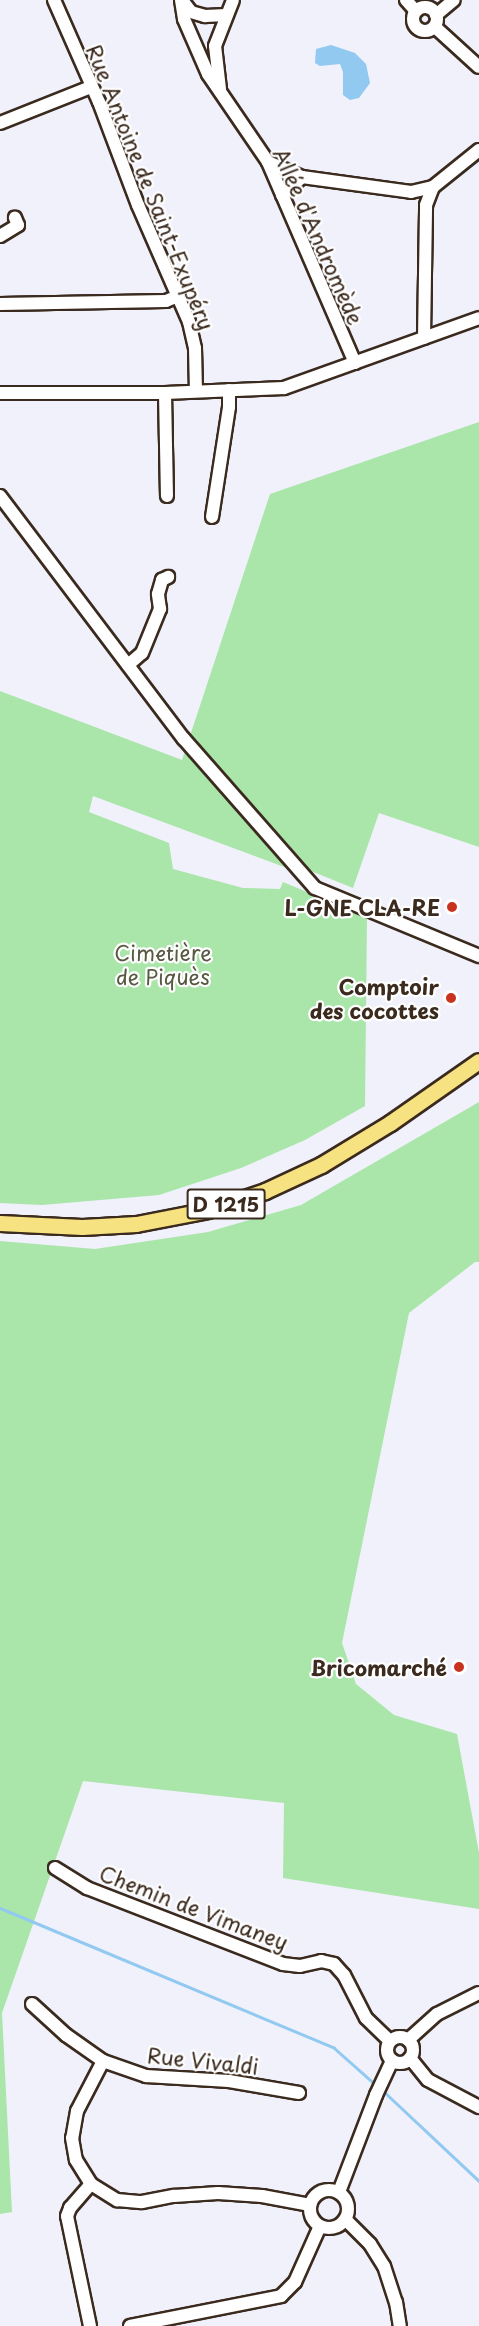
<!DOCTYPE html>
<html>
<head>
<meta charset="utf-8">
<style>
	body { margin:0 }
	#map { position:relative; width:479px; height:2326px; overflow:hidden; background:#f0f1fa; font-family:"Playpen Sans",sans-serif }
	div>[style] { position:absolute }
	.green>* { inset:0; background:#aae5aa }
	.water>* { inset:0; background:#91c9f0 }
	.stream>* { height:3px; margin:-1.5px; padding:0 1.5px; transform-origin:1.5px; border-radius:1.5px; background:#91c9f0 }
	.roads { filter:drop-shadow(2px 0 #3b2a1e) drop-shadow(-2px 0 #3b2a1e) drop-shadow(0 2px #3b2a1e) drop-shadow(0 -2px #3b2a1e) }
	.minor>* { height:12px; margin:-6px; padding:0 6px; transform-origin:6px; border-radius:6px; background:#fff }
	.minor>.ring { margin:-6px; padding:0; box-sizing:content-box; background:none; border:12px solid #fff; border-radius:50% }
	.major>* { height:15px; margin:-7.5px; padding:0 7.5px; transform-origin:7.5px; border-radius:7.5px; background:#f7e281 }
	.dots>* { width:16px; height:16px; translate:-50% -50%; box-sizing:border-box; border:3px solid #fff; border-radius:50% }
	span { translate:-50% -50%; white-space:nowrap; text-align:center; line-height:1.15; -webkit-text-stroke:4.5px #fff; paint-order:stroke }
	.shield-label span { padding:2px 4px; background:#fff; border:2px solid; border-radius:4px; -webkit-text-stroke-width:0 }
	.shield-label { font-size:20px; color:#3b2a1e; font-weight:700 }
	.street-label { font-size:21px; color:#3b2a1e }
	.poi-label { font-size:21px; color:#3b2a1e; font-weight:700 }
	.right { translate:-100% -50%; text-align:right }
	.park-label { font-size:21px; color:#575941 }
</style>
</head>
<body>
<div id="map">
	<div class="green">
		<i style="clip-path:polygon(479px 422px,479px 847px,379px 813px,353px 888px,311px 871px,295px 871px,93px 796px,89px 812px,169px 843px,173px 869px,243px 888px,280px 889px,283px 882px,367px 917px,365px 1106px,305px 1140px,241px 1168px,159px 1195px,42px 1205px,0 1203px,0 691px,182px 760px,270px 494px)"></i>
		<i style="clip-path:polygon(479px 1102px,479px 1262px,475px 1262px,409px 1313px,342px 1643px,356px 1684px,394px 1715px,457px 1734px,479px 1853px,479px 1909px,283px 1878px,284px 1803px,83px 1781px,2px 2013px,12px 2212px,0 2214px,0 1241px,95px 1249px,208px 1232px,301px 1205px)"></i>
	</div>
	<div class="water">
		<i style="clip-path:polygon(331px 45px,355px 53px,366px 64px,370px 83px,359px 98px,350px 100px,343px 95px,343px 72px,340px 64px,320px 66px,315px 63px,316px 49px)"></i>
	</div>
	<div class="stream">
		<i style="left:437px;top:38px;width:23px;rotate:40deg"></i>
		<i style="left:443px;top:187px;width:46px;rotate:-37.9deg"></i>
		<i style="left:0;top:1908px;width:362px;rotate:22.7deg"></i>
		<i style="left:334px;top:2048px;width:57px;rotate:41.5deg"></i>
		<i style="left:382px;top:2090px;width:133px;rotate:43.2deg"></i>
	</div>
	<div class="roads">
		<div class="minor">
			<i style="left:54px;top:0;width:111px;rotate:66.2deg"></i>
			<i style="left:99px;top:102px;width:110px;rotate:69.3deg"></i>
			<i style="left:138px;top:205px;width:128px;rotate:66.4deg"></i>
			<i style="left:189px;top:322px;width:27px;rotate:77deg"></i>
			<i style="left:195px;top:348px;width:43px;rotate:88.7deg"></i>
			<i style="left:181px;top:0;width:19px;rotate:81deg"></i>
			<i style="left:184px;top:19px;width:60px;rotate:66.4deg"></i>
			<i style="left:208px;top:74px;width:107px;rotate:55.7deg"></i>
			<i style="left:268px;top:162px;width:219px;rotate:66.6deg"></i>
			<i style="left:182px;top:0;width:15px;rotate:53deg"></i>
			<i style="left:191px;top:12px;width:15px;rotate:16deg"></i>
			<i style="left:205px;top:16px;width:21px;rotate:-3deg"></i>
			<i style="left:406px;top:0;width:15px;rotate:48deg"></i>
			<i class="ring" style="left:413px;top:7px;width:12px;height:12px"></i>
			<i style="left:436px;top:15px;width:23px;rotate:-40deg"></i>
			<i style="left:435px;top:27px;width:59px;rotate:42.3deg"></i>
			<i style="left:220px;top:89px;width:43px;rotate:-96.6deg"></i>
			<i style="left:215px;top:46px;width:49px;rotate:-68.6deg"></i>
			<i style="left:0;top:123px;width:98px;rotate:-21.6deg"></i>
			<i style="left:268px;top:162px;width:37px;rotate:24deg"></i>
			<i style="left:302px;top:177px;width:110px;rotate:7.8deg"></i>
			<i style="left:411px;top:192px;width:23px;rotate:-13deg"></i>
			<i style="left:433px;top:187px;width:59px;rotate:-38.8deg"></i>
			<i style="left:282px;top:195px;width:27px;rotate:-42deg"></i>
			<i style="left:0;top:236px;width:21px;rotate:-31deg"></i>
			<i style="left:18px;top:225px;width:8px;rotate:-113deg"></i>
			<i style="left:0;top:304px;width:166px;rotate:-1deg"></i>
			<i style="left:166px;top:301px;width:13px;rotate:-23deg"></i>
			<i style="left:424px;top:338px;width:133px;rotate:-89.1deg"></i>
			<i style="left:426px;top:205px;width:19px;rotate:-69deg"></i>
			<i style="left:0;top:393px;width:165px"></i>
			<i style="left:165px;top:393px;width:119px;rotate:-2.4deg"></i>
			<i style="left:284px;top:388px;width:207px;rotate:-19.7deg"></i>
			<i style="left:165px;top:393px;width:103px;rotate:88.9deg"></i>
			<i style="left:0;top:496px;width:305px;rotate:52.9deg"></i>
			<i style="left:184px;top:739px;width:198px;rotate:48.7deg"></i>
			<i style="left:315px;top:888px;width:178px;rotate:22.5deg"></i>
			<i style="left:212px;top:517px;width:111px;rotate:-81.2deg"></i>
			<i style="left:229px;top:407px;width:17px;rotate:-90deg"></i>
			<i style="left:128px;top:665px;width:18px;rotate:-41deg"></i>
			<i style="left:142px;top:653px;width:48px;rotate:-67.8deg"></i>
			<i style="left:160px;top:609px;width:15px;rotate:-98deg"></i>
			<i style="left:158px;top:594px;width:15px;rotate:-74deg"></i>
			<i style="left:162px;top:580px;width:7px;rotate:-27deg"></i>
			<i style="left:55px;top:1868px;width:38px;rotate:32deg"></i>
			<i style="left:87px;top:1888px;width:210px;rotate:21.2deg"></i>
			<i style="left:283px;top:1964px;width:17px;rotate:7deg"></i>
			<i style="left:300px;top:1966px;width:22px;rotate:-13deg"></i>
			<i style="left:321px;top:1961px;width:13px;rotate:13deg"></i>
			<i style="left:334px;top:1964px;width:15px;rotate:48deg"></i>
			<i style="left:344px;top:1975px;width:48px;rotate:62.9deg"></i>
			<i style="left:366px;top:2018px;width:33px;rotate:44deg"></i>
			<i style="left:32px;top:2004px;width:46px;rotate:42.4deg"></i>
			<i style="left:66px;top:2035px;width:45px;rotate:35.1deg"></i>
			<i style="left:103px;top:2061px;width:46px;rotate:19.2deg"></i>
			<i style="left:146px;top:2076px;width:83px;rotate:3.4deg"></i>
			<i style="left:229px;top:2081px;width:71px;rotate:9.7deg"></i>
			<i class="ring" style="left:387px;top:2037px;width:14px;height:14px"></i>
			<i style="left:408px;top:2040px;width:39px;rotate:-42deg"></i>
			<i style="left:437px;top:2014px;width:47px;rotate:-26.6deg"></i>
			<i style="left:410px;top:2058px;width:28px;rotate:51deg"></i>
			<i style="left:428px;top:2080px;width:58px;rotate:27.9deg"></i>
			<i style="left:103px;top:2061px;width:56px;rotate:117.5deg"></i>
			<i style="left:77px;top:2111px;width:27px;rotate:100deg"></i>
			<i style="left:72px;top:2138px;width:22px;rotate:80deg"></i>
			<i style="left:76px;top:2160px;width:28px;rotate:58deg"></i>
			<i style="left:91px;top:2184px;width:31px;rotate:32deg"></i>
			<i style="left:117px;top:2200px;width:25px;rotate:5deg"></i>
			<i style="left:142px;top:2202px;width:33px;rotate:-11deg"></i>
			<i style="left:174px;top:2196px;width:44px;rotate:-3.9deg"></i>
			<i style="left:218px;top:2193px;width:44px;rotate:3.9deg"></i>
			<i style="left:262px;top:2196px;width:49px;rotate:10.6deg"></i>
			<i class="ring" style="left:310px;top:2190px;width:26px;height:26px"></i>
			<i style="left:339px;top:2192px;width:104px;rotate:-69.1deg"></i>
			<i style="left:376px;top:2095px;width:38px;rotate:-65deg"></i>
			<i style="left:346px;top:2220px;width:34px;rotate:45deg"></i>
			<i style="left:370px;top:2244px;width:26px;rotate:58deg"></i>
			<i style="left:384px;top:2266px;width:38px;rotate:72deg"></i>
			<i style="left:396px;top:2302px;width:24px;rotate:81deg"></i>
			<i style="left:90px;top:2326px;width:112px;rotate:-101.8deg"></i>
			<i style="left:67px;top:2216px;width:9px;rotate:-69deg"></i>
			<i style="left:70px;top:2208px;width:32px;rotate:-49deg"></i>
			<i style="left:130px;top:2326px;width:154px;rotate:-11.2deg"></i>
			<i style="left:281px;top:2296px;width:20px;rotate:-45deg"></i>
			<i style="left:295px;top:2282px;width:61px;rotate:-65.9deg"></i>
		</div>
		<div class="major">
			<i style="left:0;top:1223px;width:82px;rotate:2.8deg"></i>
			<i style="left:82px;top:1227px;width:54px;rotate:-3.2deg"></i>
			<i style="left:136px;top:1224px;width:73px;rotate:-11deg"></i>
			<i style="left:208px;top:1210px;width:60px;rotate:-18.4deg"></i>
			<i style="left:265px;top:1191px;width:62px;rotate:-24.9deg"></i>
			<i style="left:321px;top:1165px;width:81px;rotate:-31.3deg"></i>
			<i style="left:390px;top:1123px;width:108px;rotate:-34.9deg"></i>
		</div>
	</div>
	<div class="dots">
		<i style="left:452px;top:907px;background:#c8321e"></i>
		<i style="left:451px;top:998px;background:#c8321e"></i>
		<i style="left:459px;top:1667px;background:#c8321e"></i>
	</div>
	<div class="shield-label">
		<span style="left:226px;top:1204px">D 1215</span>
	</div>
	<div class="street-label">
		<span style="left:151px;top:187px;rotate:68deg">Rue Antoine de Saint-Exupéry</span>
		<span style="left:319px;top:236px;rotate:66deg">Allée d'Andromède</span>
		<span style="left:194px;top:1907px;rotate:21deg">Chemin de Vimaney</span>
		<span style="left:203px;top:2060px;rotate:6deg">Rue Vivaldi</span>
	</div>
	<div class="poi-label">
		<span class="right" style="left:440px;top:907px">L-GNE CLA-RE</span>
		<span class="right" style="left:439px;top:998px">Comptoir<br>des cocottes</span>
		<span class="right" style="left:447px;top:1667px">Bricomarché</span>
	</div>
	<div class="park-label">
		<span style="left:163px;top:964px">Cimetière<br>de Piquès</span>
	</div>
</div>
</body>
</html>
